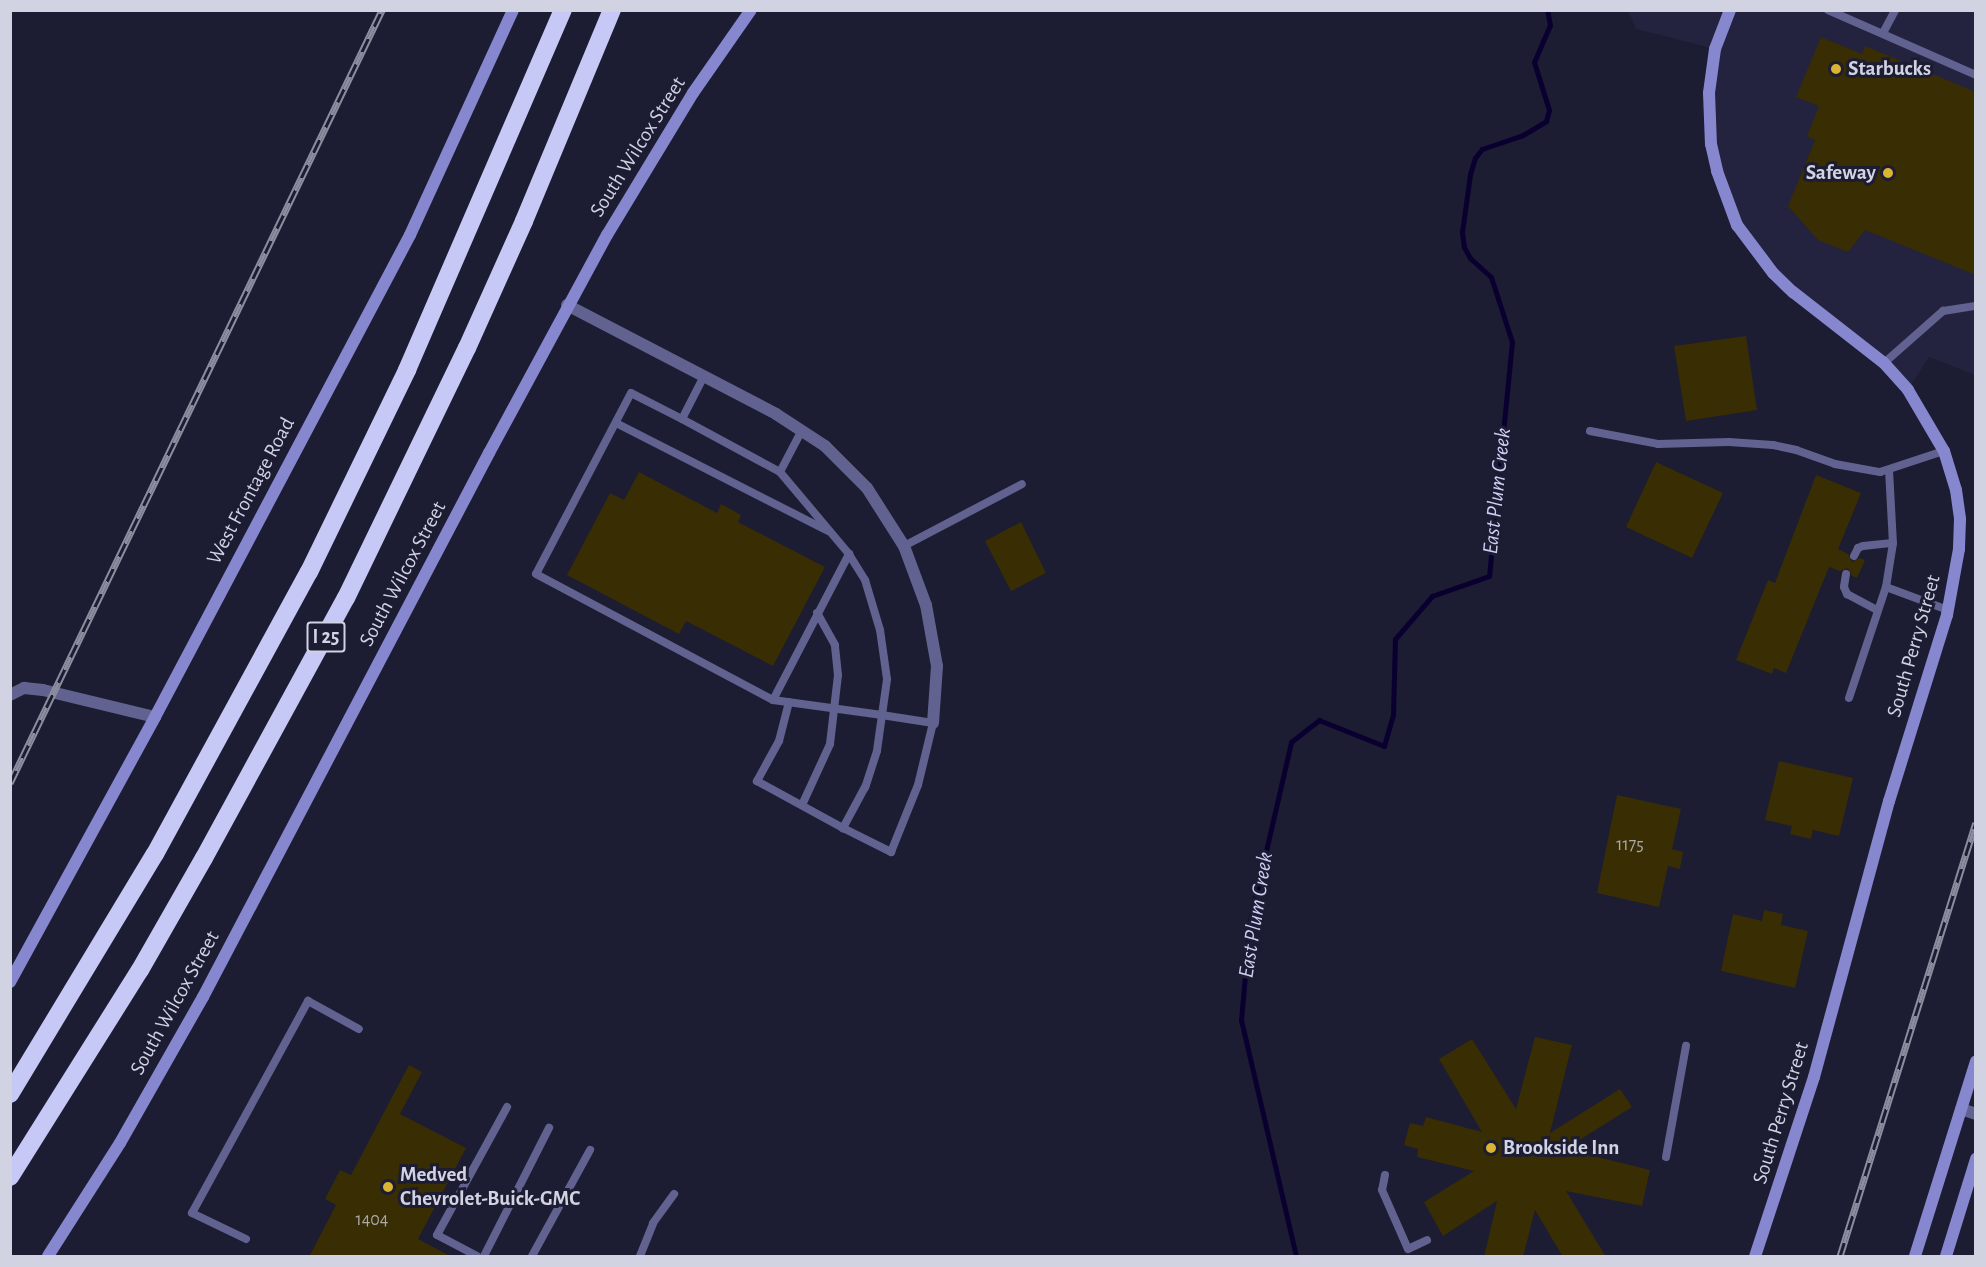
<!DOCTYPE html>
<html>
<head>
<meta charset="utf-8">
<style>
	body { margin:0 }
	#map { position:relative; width:1986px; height:1267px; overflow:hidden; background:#1c1c33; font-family:"Alegreya Sans",sans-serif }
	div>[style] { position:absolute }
	.built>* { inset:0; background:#23223f }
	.stream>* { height:5px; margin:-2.5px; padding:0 2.5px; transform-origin:2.5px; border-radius:2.5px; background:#0a0030 }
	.building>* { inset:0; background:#392d03 }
	.lane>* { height:8px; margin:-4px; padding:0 4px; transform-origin:4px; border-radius:4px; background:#61628f }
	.street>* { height:12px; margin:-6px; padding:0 6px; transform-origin:6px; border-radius:6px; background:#61628f }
	.secondary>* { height:12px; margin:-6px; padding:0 6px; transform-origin:6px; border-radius:6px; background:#8787d0 }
	.highway>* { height:18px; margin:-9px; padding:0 9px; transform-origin:9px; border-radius:9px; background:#c6c8f6 }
	.rail>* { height:7px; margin-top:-3.5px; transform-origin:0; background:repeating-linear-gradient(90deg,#1c1c33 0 14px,#8c8d9f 0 28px); box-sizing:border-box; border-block:2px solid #8c8d9f }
	.dots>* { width:16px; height:16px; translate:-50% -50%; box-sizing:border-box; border:3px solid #1c1c33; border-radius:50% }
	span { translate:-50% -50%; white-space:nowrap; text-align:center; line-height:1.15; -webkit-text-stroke:6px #1c1c33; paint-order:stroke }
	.number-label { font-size:18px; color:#aba9aa }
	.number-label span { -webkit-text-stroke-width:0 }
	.shield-label span { padding:2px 4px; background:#1c1c33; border:2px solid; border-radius:4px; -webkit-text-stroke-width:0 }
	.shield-label { font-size:20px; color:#d1d2e2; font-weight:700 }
	.poi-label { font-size:21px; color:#d1d2e2; font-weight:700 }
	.left { translate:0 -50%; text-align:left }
	.right { translate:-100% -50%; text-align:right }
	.street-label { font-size:21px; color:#d1d2e2 }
	.water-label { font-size:22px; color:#cdcff4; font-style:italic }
	.frame { position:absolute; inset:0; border:12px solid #d1d2e2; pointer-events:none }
</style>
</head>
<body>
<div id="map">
	<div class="built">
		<i style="clip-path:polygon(1628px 11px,1975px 11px,1975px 375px,1929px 357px,1908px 390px,1793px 292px,1737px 225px,1711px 144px,1715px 49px,1636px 29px)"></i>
	</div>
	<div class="stream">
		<i style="left:1296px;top:1256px;width:242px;rotate:-103.1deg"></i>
		<i style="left:1241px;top:1020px;width:100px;rotate:-84.9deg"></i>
		<i style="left:1250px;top:920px;width:183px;rotate:-77deg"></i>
		<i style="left:1291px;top:742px;width:36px;rotate:-38deg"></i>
		<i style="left:1319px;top:720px;width:70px;rotate:21.8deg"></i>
		<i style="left:1384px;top:746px;width:33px;rotate:-74deg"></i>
		<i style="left:1393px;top:714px;width:75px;rotate:-88.5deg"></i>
		<i style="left:1395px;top:639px;width:57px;rotate:-49.3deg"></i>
		<i style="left:1432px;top:596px;width:60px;rotate:-19.3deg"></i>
		<i style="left:1489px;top:576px;width:235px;rotate:-84.4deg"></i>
		<i style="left:1512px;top:342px;width:68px;rotate:-107.9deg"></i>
		<i style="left:1491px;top:277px;width:28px;rotate:-138deg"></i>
		<i style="left:1470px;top:258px;width:13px;rotate:-119deg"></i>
		<i style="left:1464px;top:247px;width:15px;rotate:-98deg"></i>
		<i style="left:1462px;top:232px;width:59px;rotate:-82.1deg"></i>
		<i style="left:1470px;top:174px;width:17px;rotate:-73deg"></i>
		<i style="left:1475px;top:158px;width:11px;rotate:-52deg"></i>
		<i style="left:1482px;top:149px;width:43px;rotate:-18.9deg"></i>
		<i style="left:1523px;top:135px;width:27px;rotate:-31deg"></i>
		<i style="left:1546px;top:121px;width:11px;rotate:-75deg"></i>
		<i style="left:1549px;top:110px;width:50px;rotate:-107.4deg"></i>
		<i style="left:1534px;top:62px;width:40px;rotate:-66.6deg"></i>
		<i style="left:1550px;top:25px;width:15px;rotate:-101deg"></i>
	</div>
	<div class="building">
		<i style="clip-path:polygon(1821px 37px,1862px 54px,1865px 46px,1976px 92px,1976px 275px,1865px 230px,1848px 252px,1818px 240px,1788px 206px,1815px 140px,1807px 136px,1819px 106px,1796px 97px)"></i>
		<i style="clip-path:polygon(1746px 336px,1757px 410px,1686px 421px,1674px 346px)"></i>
		<i style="clip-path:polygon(1656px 462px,1723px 493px,1692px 558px,1626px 527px)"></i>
		<i style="clip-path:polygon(639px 472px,717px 513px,721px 504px,741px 515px,738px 522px,825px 567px,773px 666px,686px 621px,679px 634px,567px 575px,610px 493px,624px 500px)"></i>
		<i style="clip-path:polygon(1816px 475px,1861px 493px,1838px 549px,1848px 554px,1852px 562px,1860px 558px,1865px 560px,1857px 578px,1852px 576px,1848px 568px,1840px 571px,1829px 567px,1786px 673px,1774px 668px,1772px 674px,1736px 660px,1768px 580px,1775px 583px)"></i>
		<i style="clip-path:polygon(1021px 522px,1046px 573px,1011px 591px,985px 541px)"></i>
		<i style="clip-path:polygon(1779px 761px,1853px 778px,1839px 836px,1813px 830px,1811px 839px,1790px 834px,1792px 826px,1765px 820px)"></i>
		<i style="clip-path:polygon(1617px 795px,1681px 809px,1672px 849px,1683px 852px,1680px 869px,1668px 866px,1659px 907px,1597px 893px)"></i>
		<i style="clip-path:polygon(1764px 910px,1783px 914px,1781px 925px,1808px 931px,1795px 988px,1721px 971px,1733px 914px,1762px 921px)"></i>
		<i style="clip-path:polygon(1535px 1037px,1572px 1045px,1550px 1133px,1620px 1089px,1632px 1107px,1565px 1149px,1650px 1170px,1642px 1206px,1566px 1191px,1606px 1257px,1563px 1257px,1535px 1210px,1523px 1257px,1484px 1257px,1497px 1201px,1443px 1236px,1424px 1202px,1474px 1171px,1417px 1157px,1418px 1149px,1404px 1145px,1410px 1123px,1423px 1126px,1426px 1117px,1482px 1132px,1439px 1059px,1472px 1039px,1516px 1109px)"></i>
		<i style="clip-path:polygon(409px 1065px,422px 1072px,400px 1114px,466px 1148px,418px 1239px,452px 1257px,309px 1257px,336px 1205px,325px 1199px,340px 1170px,351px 1175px)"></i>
	</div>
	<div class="lane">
		<i style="left:1828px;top:10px;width:162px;rotate:23.7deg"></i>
		<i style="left:1883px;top:33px;width:26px;rotate:-62deg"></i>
		<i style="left:1884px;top:363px;width:79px;rotate:-41.4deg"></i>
		<i style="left:1943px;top:311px;width:33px;rotate:-9deg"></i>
		<i style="left:704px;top:376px;width:48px;rotate:117.1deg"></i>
		<i style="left:682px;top:419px;width:57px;rotate:-153deg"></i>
		<i style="left:631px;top:393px;width:204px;rotate:117.7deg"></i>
		<i style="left:536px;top:574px;width:268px;rotate:28deg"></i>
		<i style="left:773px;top:700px;width:165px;rotate:-62.5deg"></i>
		<i style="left:682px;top:419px;width:111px;rotate:28.4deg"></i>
		<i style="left:616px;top:423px;width:238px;rotate:27deg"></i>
		<i style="left:1590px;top:431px;width:69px;rotate:10.8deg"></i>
		<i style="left:1658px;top:444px;width:71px;rotate:-1.6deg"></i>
		<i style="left:1729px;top:442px;width:44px;rotate:3.9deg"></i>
		<i style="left:1773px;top:445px;width:24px;rotate:12deg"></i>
		<i style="left:1796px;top:450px;width:41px;rotate:19.7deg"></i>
		<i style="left:1835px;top:464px;width:46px;rotate:10.1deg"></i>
		<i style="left:1880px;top:472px;width:67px;rotate:-18.2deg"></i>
		<i style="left:1889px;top:470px;width:73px;rotate:86.9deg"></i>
		<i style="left:1893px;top:543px;width:45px;rotate:99deg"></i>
		<i style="left:1886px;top:587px;width:66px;rotate:20.4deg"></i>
		<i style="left:904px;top:546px;width:133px;rotate:-27.7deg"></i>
		<i style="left:1854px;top:556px;width:9px;rotate:-63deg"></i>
		<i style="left:1858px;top:548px;width:5px;rotate:-22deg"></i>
		<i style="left:1863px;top:546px;width:30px;rotate:-6deg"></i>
		<i style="left:1846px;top:574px;width:13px;rotate:99deg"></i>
		<i style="left:1844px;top:587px;width:8px;rotate:67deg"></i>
		<i style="left:1847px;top:594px;width:34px;rotate:28deg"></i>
		<i style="left:1849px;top:698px;width:117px;rotate:-71.6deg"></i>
		<i style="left:773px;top:700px;width:110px;rotate:7.8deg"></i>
		<i style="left:882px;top:715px;width:36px;rotate:-82deg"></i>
		<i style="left:887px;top:679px;width:49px;rotate:-98.1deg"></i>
		<i style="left:880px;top:630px;width:52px;rotate:-106.7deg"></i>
		<i style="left:865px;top:580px;width:31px;rotate:-122deg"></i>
		<i style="left:849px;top:554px;width:107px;rotate:-130.1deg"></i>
		<i style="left:780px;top:472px;width:47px;rotate:-62.4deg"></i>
		<i style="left:789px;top:702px;width:40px;rotate:104.4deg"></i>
		<i style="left:779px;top:741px;width:46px;rotate:118.8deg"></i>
		<i style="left:757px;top:781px;width:98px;rotate:28.7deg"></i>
		<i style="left:843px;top:828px;width:54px;rotate:26.6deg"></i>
		<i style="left:891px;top:852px;width:72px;rotate:-68.1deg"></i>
		<i style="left:918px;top:785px;width:64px;rotate:-76.4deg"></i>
		<i style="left:933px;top:723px;width:52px;rotate:-171.1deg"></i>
		<i style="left:882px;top:715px;width:36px;rotate:98deg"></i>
		<i style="left:877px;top:751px;width:38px;rotate:108deg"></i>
		<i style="left:865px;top:787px;width:47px;rotate:118.2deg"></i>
		<i style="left:802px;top:805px;width:67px;rotate:-65.3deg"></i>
		<i style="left:830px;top:744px;width:69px;rotate:-83.4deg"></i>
		<i style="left:838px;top:675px;width:30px;rotate:-96deg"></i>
		<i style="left:835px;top:645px;width:37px;rotate:-119deg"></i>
		<i style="left:1666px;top:1157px;width:113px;rotate:-79.8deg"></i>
		<i style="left:1385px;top:1175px;width:15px;rotate:101deg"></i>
		<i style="left:1382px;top:1190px;width:64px;rotate:66.2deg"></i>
		<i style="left:1408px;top:1249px;width:21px;rotate:-25deg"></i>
		<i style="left:246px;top:1239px;width:60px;rotate:-154.3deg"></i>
		<i style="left:192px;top:1213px;width:242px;rotate:-61.3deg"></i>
		<i style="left:308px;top:1001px;width:58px;rotate:28.8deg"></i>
		<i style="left:477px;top:1256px;width:45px;rotate:-152.3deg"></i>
		<i style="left:437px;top:1235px;width:146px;rotate:-61.3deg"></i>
		<i style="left:484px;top:1256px;width:144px;rotate:-63.1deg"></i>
		<i style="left:532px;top:1256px;width:121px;rotate:-61.3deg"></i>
		<i style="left:640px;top:1256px;width:35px;rotate:-68deg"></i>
		<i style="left:653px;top:1223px;width:36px;rotate:-54deg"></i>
	</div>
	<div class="street">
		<i style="left:567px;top:305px;width:236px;rotate:27.5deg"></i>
		<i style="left:776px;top:414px;width:59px;rotate:33.1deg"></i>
		<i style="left:825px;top:446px;width:59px;rotate:45deg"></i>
		<i style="left:867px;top:488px;width:69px;rotate:57.5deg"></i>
		<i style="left:904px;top:546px;width:63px;rotate:69.6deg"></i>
		<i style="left:926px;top:605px;width:62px;rotate:79.8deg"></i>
		<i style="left:937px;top:666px;width:57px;rotate:94deg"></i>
		<i style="left:10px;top:695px;width:16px;rotate:-27deg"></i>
		<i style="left:24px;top:688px;width:19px;rotate:6deg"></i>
		<i style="left:43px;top:690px;width:115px;rotate:13.6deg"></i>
		<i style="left:1961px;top:1109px;width:16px;rotate:18deg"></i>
	</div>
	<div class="secondary">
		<i style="left:1730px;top:10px;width:42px;rotate:111deg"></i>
		<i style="left:1715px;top:49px;width:44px;rotate:97.8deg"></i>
		<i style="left:1709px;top:93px;width:51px;rotate:87.8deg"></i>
		<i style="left:1711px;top:144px;width:28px;rotate:77deg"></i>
		<i style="left:1717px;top:171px;width:58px;rotate:69.7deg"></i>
		<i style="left:1737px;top:225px;width:60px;rotate:53.1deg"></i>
		<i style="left:1773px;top:273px;width:28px;rotate:44deg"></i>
		<i style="left:1793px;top:292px;width:115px;rotate:38deg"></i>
		<i style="left:1884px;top:363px;width:36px;rotate:48deg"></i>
		<i style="left:1908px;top:390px;width:71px;rotate:59.5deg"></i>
		<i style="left:1944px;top:451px;width:41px;rotate:72.9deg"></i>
		<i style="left:1956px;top:490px;width:29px;rotate:82deg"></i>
		<i style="left:1960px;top:519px;width:30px;rotate:92deg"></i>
		<i style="left:1959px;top:549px;width:67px;rotate:100.3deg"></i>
		<i style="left:1947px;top:615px;width:195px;rotate:107.3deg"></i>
		<i style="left:1889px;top:801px;width:286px;rotate:105.2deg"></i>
		<i style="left:1814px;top:1077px;width:188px;rotate:108.2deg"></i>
		<i style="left:10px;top:982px;width:302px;rotate:-61.3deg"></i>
		<i style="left:155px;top:717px;width:545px;rotate:-62.12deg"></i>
		<i style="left:410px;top:235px;width:247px;rotate:-65.4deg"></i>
		<i style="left:48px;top:1256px;width:134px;rotate:-57.5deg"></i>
		<i style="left:120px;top:1143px;width:168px;rotate:-60.4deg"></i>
		<i style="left:203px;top:997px;width:615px;rotate:-62.27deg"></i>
		<i style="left:489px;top:453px;width:248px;rotate:-61.6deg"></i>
		<i style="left:607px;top:235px;width:166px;rotate:-58.8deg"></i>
		<i style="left:693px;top:93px;width:101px;rotate:-55.1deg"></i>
		<i style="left:1915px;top:1256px;width:204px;rotate:-72.6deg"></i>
		<i style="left:1946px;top:1256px;width:102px;rotate:-72.8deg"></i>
	</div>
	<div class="highway">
		<i style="left:10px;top:1094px;width:280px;rotate:-58.9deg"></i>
		<i style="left:155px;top:854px;width:321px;rotate:-61.4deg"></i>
		<i style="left:309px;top:572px;width:225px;rotate:-64.1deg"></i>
		<i style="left:407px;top:370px;width:392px;rotate:-66.6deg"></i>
		<i style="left:10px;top:1177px;width:244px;rotate:-57.9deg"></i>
		<i style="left:140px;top:970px;width:129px;rotate:-60.3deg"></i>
		<i style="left:204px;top:858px;width:296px;rotate:-61.4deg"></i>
		<i style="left:346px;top:598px;width:278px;rotate:-64.2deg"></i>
		<i style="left:467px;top:348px;width:139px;rotate:-65.8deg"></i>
		<i style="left:524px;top:221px;width:229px;rotate:-67.4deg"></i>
	</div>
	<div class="rail">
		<i style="left:10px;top:783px;width:858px;rotate:-64.3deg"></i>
		<i style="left:1840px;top:1256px;width:454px;rotate:-72.6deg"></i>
	</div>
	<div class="dots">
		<i style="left:1836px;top:69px;background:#dab333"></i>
		<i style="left:1888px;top:173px;background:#dab333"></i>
		<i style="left:1491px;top:1148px;background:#dab333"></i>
		<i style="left:388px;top:1187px;background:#dab333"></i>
	</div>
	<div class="number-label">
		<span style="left:1630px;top:845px">1175</span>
		<span style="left:372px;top:1220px">1404</span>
	</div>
	<div class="shield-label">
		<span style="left:326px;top:637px">I 25</span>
	</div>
	<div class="poi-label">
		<span class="left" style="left:1848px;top:69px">Starbucks</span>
		<span class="right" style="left:1876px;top:173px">Safeway</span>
		<span class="left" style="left:1503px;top:1148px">Brookside Inn</span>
		<span class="left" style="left:400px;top:1187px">Medved<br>Chevrolet-Buick-GMC</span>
	</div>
	<div class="street-label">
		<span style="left:638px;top:147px;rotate:-58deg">South Wilcox Street</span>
		<span style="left:251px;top:491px;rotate:-62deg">West Frontage Road</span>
		<span style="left:403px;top:574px;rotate:-62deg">South Wilcox Street</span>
		<span style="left:1914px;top:646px;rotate:-74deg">South Perry Street</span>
		<span style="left:175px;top:1003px;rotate:-61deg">South Wilcox Street</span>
		<span style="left:1781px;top:1113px;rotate:-73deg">South Perry Street</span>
	</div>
	<div class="water-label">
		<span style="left:1497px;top:491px;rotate:-84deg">East Plum Creek</span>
		<span style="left:1256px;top:915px;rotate:-81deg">East Plum Creek</span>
	</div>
	<div class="frame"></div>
</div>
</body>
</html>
